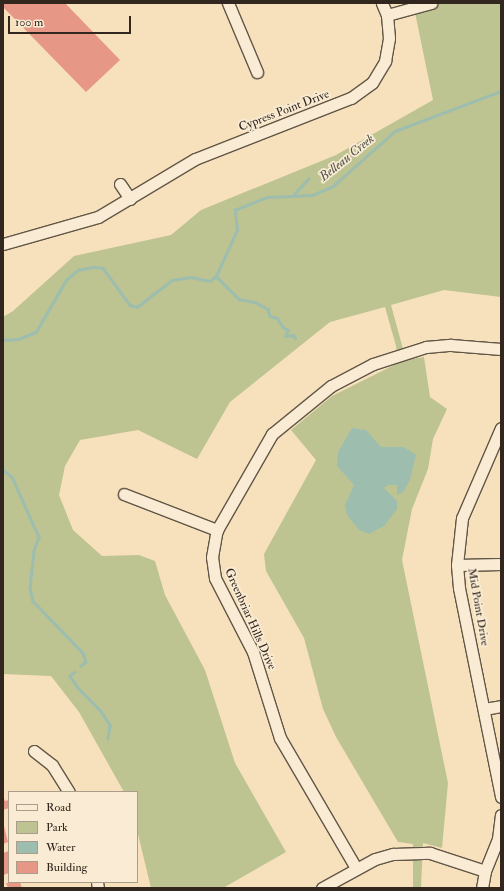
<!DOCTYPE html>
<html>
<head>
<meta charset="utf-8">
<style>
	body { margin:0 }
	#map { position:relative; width:504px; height:891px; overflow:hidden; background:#f7e1bd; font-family:"IM FELL Double Pica",serif }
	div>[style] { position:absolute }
	.green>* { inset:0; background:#bdc391 }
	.water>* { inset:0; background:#9dbeaf }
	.stream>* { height:2.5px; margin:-1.25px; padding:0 1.25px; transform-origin:1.25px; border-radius:1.25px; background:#9dbeaf }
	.building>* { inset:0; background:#e69786 }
	.roads { filter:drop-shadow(1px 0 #625646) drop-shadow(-1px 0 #625646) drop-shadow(0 1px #625646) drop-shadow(0 -1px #625646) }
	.minor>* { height:11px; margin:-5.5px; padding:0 5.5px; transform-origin:5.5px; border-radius:5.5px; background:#faecd4 }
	span { translate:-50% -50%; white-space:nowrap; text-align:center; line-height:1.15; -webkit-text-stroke:3.5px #faecd4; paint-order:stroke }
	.street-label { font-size:12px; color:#31271e }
	.water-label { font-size:13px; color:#51544a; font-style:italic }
	.frame { position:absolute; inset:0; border:4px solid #31271e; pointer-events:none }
	.legend { position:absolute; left:8px; top:791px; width:130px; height:92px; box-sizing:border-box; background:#faecd4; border:1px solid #aa9d8b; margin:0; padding:5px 7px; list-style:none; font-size:12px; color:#31271e }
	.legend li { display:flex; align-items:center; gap:8px; height:20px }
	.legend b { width:20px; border:1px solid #aa9d8b }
	.scale { position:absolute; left:8px; top:16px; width:123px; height:18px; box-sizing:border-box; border:2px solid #31271e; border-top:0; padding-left:5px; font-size:12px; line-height:14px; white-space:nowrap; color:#31271e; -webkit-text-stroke:3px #faecd4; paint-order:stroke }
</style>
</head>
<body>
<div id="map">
	<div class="green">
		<i style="clip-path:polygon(413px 3px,501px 3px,501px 297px,444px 290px,391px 305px,406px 360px,424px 357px,430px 397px,447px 409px,433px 439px,428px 469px,412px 509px,402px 560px,448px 783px,442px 848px,423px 843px,421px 888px,413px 888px,413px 844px,398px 842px,336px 737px,323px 709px,304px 638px,266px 571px,264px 554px,316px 460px,291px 430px,332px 396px,398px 363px,396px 346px,385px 307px,330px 322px,230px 402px,197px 459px,138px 430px,80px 440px,65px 466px,59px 495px,73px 530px,102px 556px,139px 555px,155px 561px,165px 595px,205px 670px,235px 763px,286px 852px,223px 888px,151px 888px,137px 830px,137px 792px,124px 792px,79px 712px,51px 676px,3px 674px,3px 317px,13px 311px,74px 256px,171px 235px,201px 210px,336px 155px,433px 100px)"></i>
	</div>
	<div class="water">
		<i style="clip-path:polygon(352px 428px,366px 430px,381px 447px,404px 447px,416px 455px,410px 480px,403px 492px,397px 495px,397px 485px,388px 485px,384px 488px,397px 501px,397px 509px,384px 526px,369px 534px,359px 530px,347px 515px,345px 505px,354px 485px,337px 466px,338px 452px)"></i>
	</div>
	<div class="stream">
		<i style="left:294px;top:194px;width:21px;rotate:-47deg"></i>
		<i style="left:216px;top:276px;width:33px;rotate:45deg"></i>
		<i style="left:239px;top:299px;width:16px;rotate:11deg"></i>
		<i style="left:255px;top:302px;width:15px;rotate:28deg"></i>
		<i style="left:268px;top:309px;width:7px;rotate:74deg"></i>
		<i style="left:270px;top:316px;width:7px;rotate:16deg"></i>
		<i style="left:277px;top:318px;width:11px;rotate:56deg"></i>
		<i style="left:283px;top:327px;width:6px;rotate:31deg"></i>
		<i style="left:288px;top:330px;width:6px;rotate:108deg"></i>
		<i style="left:286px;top:336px;width:7px;rotate:-8deg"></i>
		<i style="left:293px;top:335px;width:4px;rotate:56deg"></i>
		<i style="left:3px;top:340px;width:15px;rotate:-4deg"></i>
		<i style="left:18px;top:339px;width:19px;rotate:-21deg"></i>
		<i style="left:36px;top:332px;width:60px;rotate:-60deg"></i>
		<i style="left:66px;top:280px;width:16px;rotate:-40deg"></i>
		<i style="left:78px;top:270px;width:16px;rotate:-11deg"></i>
		<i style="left:94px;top:267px;width:9px;rotate:6deg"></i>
		<i style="left:103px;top:268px;width:46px;rotate:53.9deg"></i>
		<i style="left:130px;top:305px;width:7px;rotate:16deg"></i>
		<i style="left:137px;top:307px;width:44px;rotate:-37.6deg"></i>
		<i style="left:172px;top:280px;width:19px;rotate:-9deg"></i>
		<i style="left:191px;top:277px;width:19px;rotate:12deg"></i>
		<i style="left:210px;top:281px;width:8px;rotate:-40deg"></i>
		<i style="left:216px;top:276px;width:51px;rotate:-65.5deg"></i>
		<i style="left:237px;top:230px;width:20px;rotate:-96deg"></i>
		<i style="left:235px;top:210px;width:35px;rotate:-22deg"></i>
		<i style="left:268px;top:197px;width:45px;rotate:-2.5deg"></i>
		<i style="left:313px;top:195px;width:22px;rotate:-24deg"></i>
		<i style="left:333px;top:186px;width:83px;rotate:-41.6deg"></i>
		<i style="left:395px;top:131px;width:113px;rotate:-20.7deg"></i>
		<i style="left:3px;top:470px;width:11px;rotate:38deg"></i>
		<i style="left:12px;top:477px;width:66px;rotate:65.8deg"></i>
		<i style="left:39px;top:537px;width:15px;rotate:110deg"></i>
		<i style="left:34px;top:551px;width:37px;rotate:96deg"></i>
		<i style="left:30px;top:588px;width:13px;rotate:77deg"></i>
		<i style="left:33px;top:601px;width:72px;rotate:46.1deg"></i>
		<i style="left:83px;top:653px;width:9px;rotate:72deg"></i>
		<i style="left:86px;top:662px;width:6px;rotate:141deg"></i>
		<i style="left:75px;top:672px;width:6px;rotate:141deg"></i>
		<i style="left:70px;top:676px;width:14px;rotate:56deg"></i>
		<i style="left:78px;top:688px;width:33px;rotate:45deg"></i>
		<i style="left:101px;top:711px;width:17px;rotate:57deg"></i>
		<i style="left:110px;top:725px;width:14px;rotate:98deg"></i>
	</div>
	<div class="building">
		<i style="clip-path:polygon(3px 3px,65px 3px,120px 60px,86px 92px,3px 7px)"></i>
		<i style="clip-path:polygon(3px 796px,5px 801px,9px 800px,9px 808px,3px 810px)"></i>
		<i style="clip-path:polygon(3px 822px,8px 842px,3px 844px)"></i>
		<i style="clip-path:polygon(9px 851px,9px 873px,3px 875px,3px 853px)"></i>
		<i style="clip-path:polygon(20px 882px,22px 888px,8px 888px,6px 883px)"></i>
	</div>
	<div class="roads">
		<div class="minor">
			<i style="left:228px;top:3px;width:75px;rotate:67.2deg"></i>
			<i style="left:387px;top:15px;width:46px;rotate:-15.3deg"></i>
			<i style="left:120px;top:184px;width:18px;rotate:56deg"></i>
			<i style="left:3px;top:244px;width:99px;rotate:-15.9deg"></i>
			<i style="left:98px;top:217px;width:113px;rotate:-30.9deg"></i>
			<i style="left:195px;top:159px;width:168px;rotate:-21.4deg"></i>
			<i style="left:351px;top:98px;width:26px;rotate:-36deg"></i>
			<i style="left:372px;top:83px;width:26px;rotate:-59deg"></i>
			<i style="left:385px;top:61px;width:23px;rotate:-80deg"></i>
			<i style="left:389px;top:38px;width:23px;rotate:-95deg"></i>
			<i style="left:387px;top:15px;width:13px;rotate:-113deg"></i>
			<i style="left:501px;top:428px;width:98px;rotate:113.4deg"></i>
			<i style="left:462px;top:518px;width:47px;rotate:96.1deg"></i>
			<i style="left:457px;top:565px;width:23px;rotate:85deg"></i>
			<i style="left:459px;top:588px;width:213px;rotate:78.6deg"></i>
			<i style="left:124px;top:494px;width:100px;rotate:21.2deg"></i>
			<i style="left:457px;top:565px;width:44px;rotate:-1.3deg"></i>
			<i style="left:484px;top:709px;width:17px;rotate:-10deg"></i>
			<i style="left:34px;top:751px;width:23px;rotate:38deg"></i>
			<i style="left:52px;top:765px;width:32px;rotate:58deg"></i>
			<i style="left:356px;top:868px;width:151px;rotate:-120.3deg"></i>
			<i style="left:280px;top:738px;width:90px;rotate:-107.4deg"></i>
			<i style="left:253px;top:652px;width:83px;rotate:-117.2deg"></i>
			<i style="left:215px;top:578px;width:21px;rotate:-98deg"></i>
			<i style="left:212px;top:557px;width:27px;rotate:-80deg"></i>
			<i style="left:217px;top:530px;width:111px;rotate:-60.2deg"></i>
			<i style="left:272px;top:434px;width:76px;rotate:-39.1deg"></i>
			<i style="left:331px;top:386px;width:47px;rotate:-27.6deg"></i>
			<i style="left:373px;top:364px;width:56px;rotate:-17.8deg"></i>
			<i style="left:426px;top:347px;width:25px;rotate:-5deg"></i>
			<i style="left:451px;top:345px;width:50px;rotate:4.6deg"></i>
			<i style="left:97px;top:882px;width:6px;rotate:81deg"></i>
			<i style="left:322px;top:888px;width:60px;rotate:-28.7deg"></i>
			<i style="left:375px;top:859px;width:19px;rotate:-16deg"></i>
			<i style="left:393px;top:854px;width:37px;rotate:-2deg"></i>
			<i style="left:430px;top:853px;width:58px;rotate:18.1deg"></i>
			<i style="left:482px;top:888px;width:17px;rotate:-80deg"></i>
			<i style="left:485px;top:871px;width:35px;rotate:-68deg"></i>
			<i style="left:498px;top:839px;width:24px;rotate:-83deg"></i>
		</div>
	</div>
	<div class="street-label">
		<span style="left:284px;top:111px;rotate:-21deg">Cypress Point Drive</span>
		<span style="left:478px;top:607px;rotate:80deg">Mid Point Drive</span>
		<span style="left:250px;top:619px;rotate:66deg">Greenbriar Hills Drive</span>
	</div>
	<div class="water-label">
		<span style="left:347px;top:158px;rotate:-39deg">Belleau Creek</span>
	</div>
	<div class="frame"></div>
	<ul class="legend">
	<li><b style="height:5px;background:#faecd4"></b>Road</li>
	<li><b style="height:11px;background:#bdc391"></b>Park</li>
	<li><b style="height:11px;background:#9dbeaf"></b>Water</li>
	<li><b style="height:11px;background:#e69786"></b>Building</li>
	</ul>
	<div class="scale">100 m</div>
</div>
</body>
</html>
